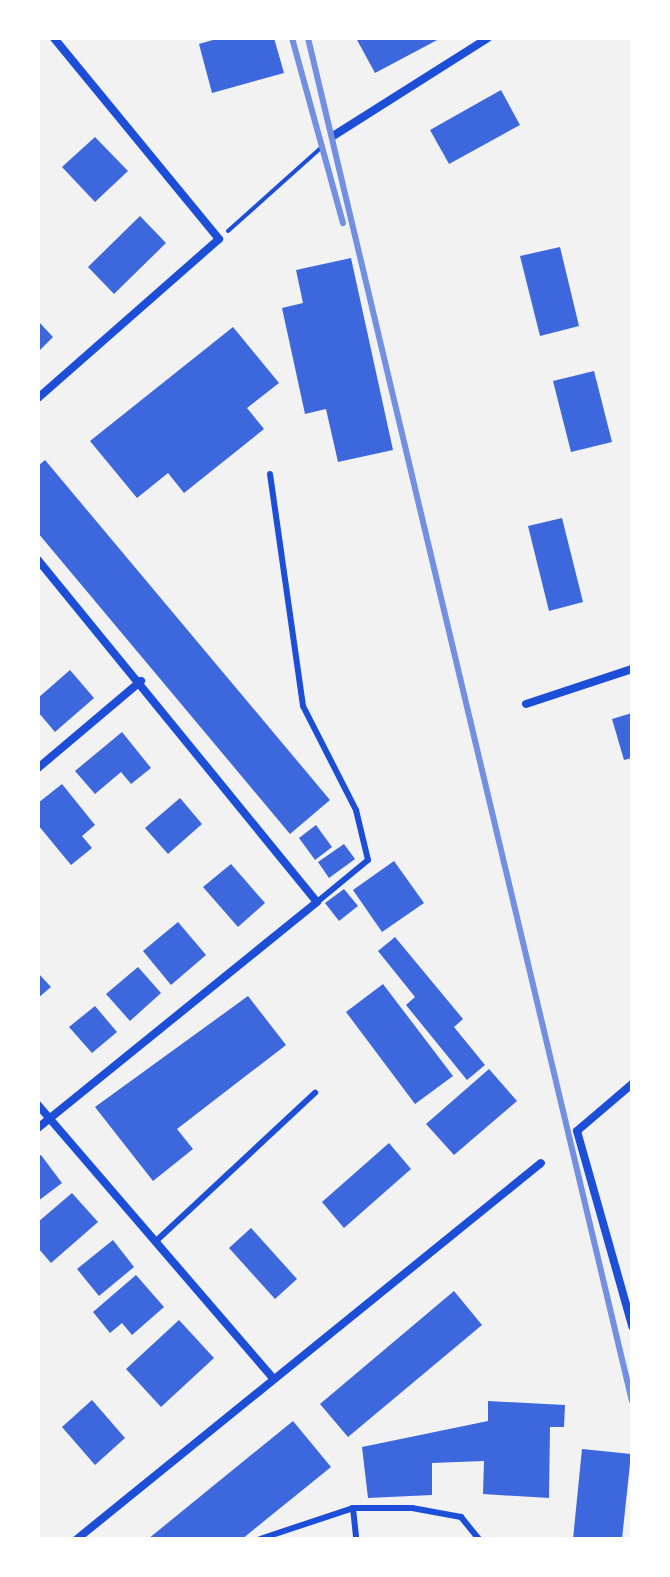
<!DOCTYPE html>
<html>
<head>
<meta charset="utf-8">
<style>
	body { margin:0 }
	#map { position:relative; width:670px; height:1577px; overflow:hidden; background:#f2f2f2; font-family:Bitter,serif }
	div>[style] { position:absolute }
	.building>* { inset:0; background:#3d67dc }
	.path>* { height:4px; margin:-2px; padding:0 2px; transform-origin:2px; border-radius:2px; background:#1d4ed8 }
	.service>* { height:6px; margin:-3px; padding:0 3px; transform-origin:3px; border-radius:3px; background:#1d4ed8 }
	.minor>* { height:8px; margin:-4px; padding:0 4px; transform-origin:4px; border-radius:4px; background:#1d4ed8 }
	.rail>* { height:6px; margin:-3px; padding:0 3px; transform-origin:3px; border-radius:3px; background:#7290e2 }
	span { translate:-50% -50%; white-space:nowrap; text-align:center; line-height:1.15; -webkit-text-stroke:6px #fff; paint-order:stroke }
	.frame { position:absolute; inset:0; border:40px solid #fff; pointer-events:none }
</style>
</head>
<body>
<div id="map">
	<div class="building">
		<i style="clip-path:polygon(220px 38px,274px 38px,284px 73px,212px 93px,199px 44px)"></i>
		<i style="clip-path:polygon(356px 38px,441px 38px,375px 73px)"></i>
		<i style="clip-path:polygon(501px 90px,520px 125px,449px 164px,430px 130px)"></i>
		<i style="clip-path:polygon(95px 137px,128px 171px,95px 202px,62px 167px)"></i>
		<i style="clip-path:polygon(140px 216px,166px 243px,114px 294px,88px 267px)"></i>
		<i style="clip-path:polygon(560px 247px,579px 326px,540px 336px,520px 256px)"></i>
		<i style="clip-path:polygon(351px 258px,393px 450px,338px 462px,326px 409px,305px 414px,282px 308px,303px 303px,296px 270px)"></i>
		<i style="clip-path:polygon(38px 321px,53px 337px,38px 352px)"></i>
		<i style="clip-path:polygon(233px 327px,279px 383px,247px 408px,264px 429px,184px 493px,168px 473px,137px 498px,90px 441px)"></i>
		<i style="clip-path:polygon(594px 371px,612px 442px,571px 452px,553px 381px)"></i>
		<i style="clip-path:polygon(45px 460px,330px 800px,290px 834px,38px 533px,38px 466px)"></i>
		<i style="clip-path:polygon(562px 518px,583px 602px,549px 611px,528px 526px)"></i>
		<i style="clip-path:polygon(70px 670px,94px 698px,55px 732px,38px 712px,38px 698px)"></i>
		<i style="clip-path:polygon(632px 713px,632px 758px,624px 760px,612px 719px)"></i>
		<i style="clip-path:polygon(122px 732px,151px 768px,131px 784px,121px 772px,95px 794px,75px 771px)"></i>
		<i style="clip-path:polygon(62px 784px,95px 825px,82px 836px,92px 848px,71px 865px,38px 825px,38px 803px)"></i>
		<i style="clip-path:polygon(180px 798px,202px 824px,168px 854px,145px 828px)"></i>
		<i style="clip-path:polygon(316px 825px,332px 847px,315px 860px,299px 838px)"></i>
		<i style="clip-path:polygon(344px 844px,355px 859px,329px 878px,318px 862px)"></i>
		<i style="clip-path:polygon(394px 861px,424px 903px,382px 932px,353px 890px)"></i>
		<i style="clip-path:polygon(231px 864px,265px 903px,238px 927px,203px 887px)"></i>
		<i style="clip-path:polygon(344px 889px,358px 906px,339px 921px,325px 903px)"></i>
		<i style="clip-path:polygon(178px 922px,206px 955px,171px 985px,143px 951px)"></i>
		<i style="clip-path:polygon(395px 937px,463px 1019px,454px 1027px,485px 1065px,467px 1080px,406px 1005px,415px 997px,378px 951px)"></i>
		<i style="clip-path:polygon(138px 967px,161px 993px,130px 1021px,106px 994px)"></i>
		<i style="clip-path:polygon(38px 973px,51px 987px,38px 998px)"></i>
		<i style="clip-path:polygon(383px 984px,453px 1076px,415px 1104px,346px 1012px)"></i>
		<i style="clip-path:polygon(248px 996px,286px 1045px,177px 1129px,193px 1149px,153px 1181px,95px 1107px)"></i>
		<i style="clip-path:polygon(95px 1006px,117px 1032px,92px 1053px,69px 1027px)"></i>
		<i style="clip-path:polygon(489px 1069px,517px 1101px,454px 1155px,426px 1124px)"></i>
		<i style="clip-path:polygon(389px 1143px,411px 1169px,344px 1228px,322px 1202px)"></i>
		<i style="clip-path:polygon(41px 1155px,62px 1183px,38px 1201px,38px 1157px)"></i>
		<i style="clip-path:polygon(72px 1193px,98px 1222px,51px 1263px,38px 1248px,38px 1222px)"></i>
		<i style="clip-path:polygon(251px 1228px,297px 1279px,275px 1299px,229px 1248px)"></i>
		<i style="clip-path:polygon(113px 1240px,134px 1267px,99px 1296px,77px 1269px)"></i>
		<i style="clip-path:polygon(136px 1275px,164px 1307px,132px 1335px,122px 1323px,110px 1333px,93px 1312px)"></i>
		<i style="clip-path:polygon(454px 1291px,482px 1325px,348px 1437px,320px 1404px)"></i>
		<i style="clip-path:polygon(179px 1320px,214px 1358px,161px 1407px,126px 1369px)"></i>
		<i style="clip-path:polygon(92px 1400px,125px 1438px,95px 1465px,62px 1427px)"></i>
		<i style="clip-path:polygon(488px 1401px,565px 1405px,564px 1427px,550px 1427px,549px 1498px,483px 1494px,484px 1461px,432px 1463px,432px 1495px,368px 1498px,362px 1447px,488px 1421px)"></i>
		<i style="clip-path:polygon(293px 1421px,331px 1467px,242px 1539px,148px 1539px)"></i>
		<i style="clip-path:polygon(582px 1449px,631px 1454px,622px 1539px,573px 1539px)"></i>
	</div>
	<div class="path">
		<i style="left:228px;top:231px;width:127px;rotate:-41.8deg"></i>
	</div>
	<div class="service">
		<i style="left:270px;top:474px;width:234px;rotate:81.9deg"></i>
		<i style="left:303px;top:706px;width:117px;rotate:63deg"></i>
		<i style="left:356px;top:810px;width:51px;rotate:76.5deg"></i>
		<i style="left:368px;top:860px;width:66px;rotate:140.5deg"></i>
		<i style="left:155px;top:1242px;width:219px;rotate:-43deg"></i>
		<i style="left:353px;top:1508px;width:31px;rotate:84deg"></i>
		<i style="left:260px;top:1539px;width:98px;rotate:-18.4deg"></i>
		<i style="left:353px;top:1508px;width:59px"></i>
		<i style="left:412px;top:1508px;width:50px;rotate:10.4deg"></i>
		<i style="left:461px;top:1517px;width:28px;rotate:51deg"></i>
	</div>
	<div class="minor">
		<i style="left:333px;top:136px;width:183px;rotate:-32.3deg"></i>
		<i style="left:38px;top:398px;width:241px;rotate:-41.3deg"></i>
		<i style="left:219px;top:239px;width:260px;rotate:-129.4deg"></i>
		<i style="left:38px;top:560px;width:441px;rotate:50.8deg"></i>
		<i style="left:317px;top:902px;width:359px;rotate:141deg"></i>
		<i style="left:526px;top:704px;width:112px;rotate:-18.3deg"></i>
		<i style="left:38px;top:768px;width:135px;rotate:-40.2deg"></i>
		<i style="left:632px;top:1084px;width:72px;rotate:139.5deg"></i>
		<i style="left:577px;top:1131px;width:203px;rotate:74.2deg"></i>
		<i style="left:38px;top:1105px;width:360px;rotate:49.3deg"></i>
		<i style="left:77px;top:1539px;width:597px;rotate:-39.02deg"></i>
	</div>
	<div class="rail">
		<i style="left:292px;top:38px;width:192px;rotate:74.6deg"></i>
		<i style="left:308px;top:38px;width:1401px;rotate:76.63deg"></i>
	</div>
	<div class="frame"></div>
</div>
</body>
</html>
